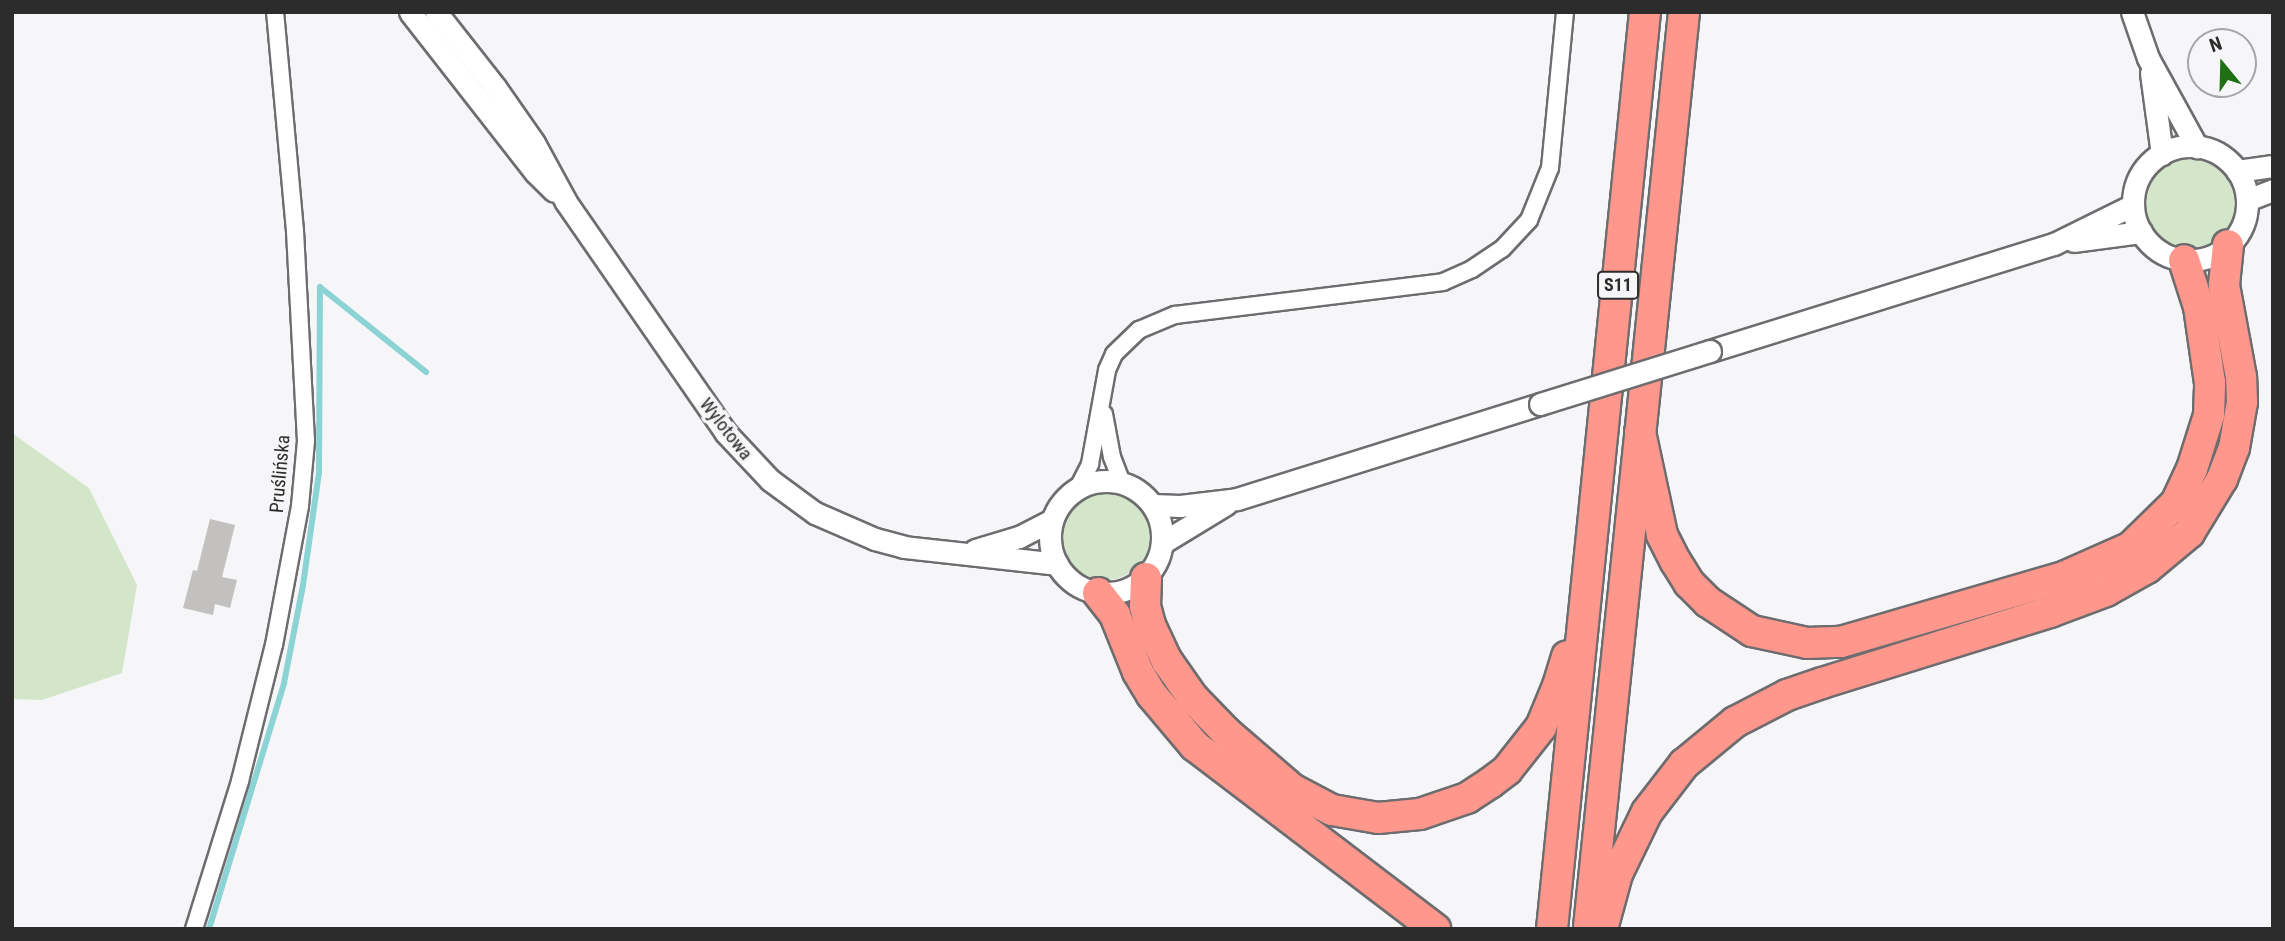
<!DOCTYPE html>
<html>
<head>
<meta charset="utf-8">
<style>
	body { margin:0 }
	#map { position:relative; width:2285px; height:941px; overflow:hidden; background:#f6f6f8; font-family:"Roboto Condensed",sans-serif }
	div>[style] { position:absolute }
	.green>* { inset:0; background:#d3e6ca }
	.round { border-radius:50% }
	.stream>* { height:6px; margin:-3px; padding:0 3px; transform-origin:3px; border-radius:3px; background:#8cd3d6 }
	.building>* { inset:0; background:#c3c1bf }
	.roads { filter:drop-shadow(2px 0 #6d6d70) drop-shadow(-2px 0 #6d6d70) drop-shadow(0 2px #6d6d70) drop-shadow(0 -2px #6d6d70) }
	.minor>* { height:16px; margin:-8px; padding:0 8px; transform-origin:8px; border-radius:8px; background:#fff }
	.tertiary>* { height:21px; margin:-10.5px; padding:0 10.5px; transform-origin:10.5px; border-radius:10.5px; background:#fff }
	.tertiary>.ring { margin:-10.5px; padding:0; box-sizing:content-box; background:none; border:21px solid #fff; border-radius:50% }
	.motorway>* { height:30px; margin:-15px; padding:0 15px; transform-origin:15px; border-radius:15px; background:#ff978c }
	.bridges { filter:drop-shadow(2px 0 #6d6d70) drop-shadow(-2px 0 #6d6d70) drop-shadow(0 2px #6d6d70) drop-shadow(0 -2px #6d6d70) }
	.tertiary-bridge>* { height:21px; margin:-10.5px; padding:0 10.5px; transform-origin:10.5px; border-radius:10.5px; background:#fff }
	span { translate:-50% -50%; white-space:nowrap; text-align:center; line-height:1.15; -webkit-text-stroke:7px #f6f6f8; paint-order:stroke }
	.shield-label span { padding:2px 5px; background:#f6f6f8; border:2px solid; border-radius:5px; -webkit-text-stroke-width:0 }
	.shield-label { font-size:18px; color:#2c2c2d; font-weight:700 }
	.street-label { font-size:19px; color:#2c2c2d }
	.frame { position:absolute; inset:0; border:14px solid #2c2c2d; pointer-events:none }
	.north { position:absolute; left:2187px; top:28px; width:70px; height:70px; box-sizing:border-box; background:#f6f6f8; border:2px solid #a5a5a7; border-radius:50%; rotate:341deg; font-size:19px; font-weight:700; line-height:28px; text-align:center; color:#2c2c2d }
	.north::after { content:''; display:block; margin:auto; width:24px; height:32px; background:#1f6f15; clip-path:polygon(50% 0,100% 100%,50% 72%,0 100%) }
</style>
</head>
<body>
<div id="map">
	<div class="green">
		<i class="round" style="left:2145px;top:159px;width:92px;height:92px"></i>
		<i style="clip-path:polygon(12px 433px,89px 488px,137px 585px,122px 673px,42px 700px,12px 699px)"></i>
		<i class="round" style="left:1062px;top:492px;width:88px;height:88px"></i>
	</div>
	<div class="stream">
		<i style="left:209px;top:929px;width:257px;rotate:-73deg"></i>
		<i style="left:284px;top:683px;width:100px;rotate:-79deg"></i>
		<i style="left:303px;top:585px;width:114px;rotate:-81.9deg"></i>
		<i style="left:319px;top:472px;width:185px;rotate:-89.7deg"></i>
		<i style="left:320px;top:287px;width:136px;rotate:38.7deg"></i>
	</div>
	<div class="building">
		<i style="clip-path:polygon(210px 519px,235px 525px,222px 577px,237px 580px,230px 608px,215px 604px,213px 615px,183px 608px,193px 570px,197px 571px)"></i>
	</div>
	<div class="roads">
		<div class="minor">
			<i style="left:1104px;top:414px;width:44px;rotate:79.5deg"></i>
			<i style="left:1112px;top:457px;width:28px;rotate:69deg"></i>
			<i style="left:1078px;top:488px;width:27px;rotate:-63deg"></i>
			<i style="left:1090px;top:464px;width:96px;rotate:-79.7deg"></i>
			<i style="left:1107px;top:370px;width:17px;rotate:-66deg"></i>
			<i style="left:1114px;top:354px;width:35px;rotate:-44deg"></i>
			<i style="left:1139px;top:330px;width:39px;rotate:-23deg"></i>
			<i style="left:1175px;top:315px;width:270px;rotate:-7deg"></i>
			<i style="left:1443px;top:282px;width:32px;rotate:-24deg"></i>
			<i style="left:1472px;top:269px;width:36px;rotate:-34deg"></i>
			<i style="left:1502px;top:249px;width:40px;rotate:-47deg"></i>
			<i style="left:1529px;top:220px;width:56px;rotate:-68deg"></i>
			<i style="left:1550px;top:168px;width:157px;rotate:-84.5deg"></i>
			<i style="left:194px;top:929px;width:155px;rotate:-72.7deg"></i>
			<i style="left:240px;top:781px;width:140px;rotate:-76deg"></i>
			<i style="left:274px;top:645px;width:141px;rotate:-79.4deg"></i>
			<i style="left:300px;top:506px;width:65px;rotate:-84.7deg"></i>
			<i style="left:306px;top:441px;width:210px;rotate:-93deg"></i>
			<i style="left:295px;top:231px;width:220px;rotate:-95.2deg"></i>
		</div>
		<div class="tertiary">
			<i style="left:410px;top:12px;width:204px;rotate:52deg"></i>
			<i style="left:536px;top:173px;width:25px;rotate:45deg"></i>
			<i style="left:436px;top:12px;width:95px;rotate:51.8deg"></i>
			<i style="left:495px;top:87px;width:68px;rotate:55.1deg"></i>
			<i style="left:534px;top:143px;width:67px;rotate:61.5deg"></i>
			<i style="left:566px;top:202px;width:280px;rotate:55.3deg"></i>
			<i style="left:725px;top:432px;width:66px;rotate:46.8deg"></i>
			<i style="left:770px;top:480px;width:56px;rotate:36.3deg"></i>
			<i style="left:815px;top:513px;width:65px;rotate:23.4deg"></i>
			<i style="left:875px;top:539px;width:30px;rotate:15deg"></i>
			<i style="left:904px;top:547px;width:154px;rotate:6.3deg"></i>
			<i style="left:2132px;top:12px;width:49px;rotate:70.8deg"></i>
			<i style="left:2148px;top:58px;width:102px;rotate:61.2deg"></i>
			<i style="left:2151px;top:73px;width:82px;rotate:82.3deg"></i>
			<i class="ring" style="left:2133px;top:146px;width:93px;height:93px"></i>
			<i style="left:2237px;top:171px;width:36px;rotate:-8deg"></i>
			<i style="left:2247px;top:200px;width:28px;rotate:-21deg"></i>
			<i style="left:2074px;top:241px;width:68px;rotate:-7.7deg"></i>
			<i style="left:1710px;top:351px;width:360px;rotate:-17.3deg"></i>
			<i style="left:2054px;top:244px;width:88px;rotate:-26.3deg"></i>
			<i class="ring" style="left:1050px;top:481px;width:91px;height:91px"></i>
			<i style="left:1153px;top:505px;width:27px;rotate:2deg"></i>
			<i style="left:1180px;top:506px;width:57px;rotate:-7deg"></i>
			<i style="left:1237px;top:499px;width:318px;rotate:-17.4deg"></i>
			<i style="left:1162px;top:543px;width:75px;rotate:-31.4deg"></i>
			<i style="left:975px;top:550px;width:46px;rotate:-16.5deg"></i>
			<i style="left:1019px;top:537px;width:37px;rotate:-27deg"></i>
		</div>
		<div class="motorway">
			<i style="left:1640px;top:432px;width:105px;rotate:77.9deg"></i>
			<i style="left:1662px;top:535px;width:30px;rotate:63deg"></i>
			<i style="left:1676px;top:562px;width:25px;rotate:58deg"></i>
			<i style="left:1689px;top:583px;width:27px;rotate:45deg"></i>
			<i style="left:1708px;top:602px;width:53px;rotate:33.4deg"></i>
			<i style="left:1752px;top:631px;width:56px;rotate:12.3deg"></i>
			<i style="left:1807px;top:643px;width:34px;rotate:-2deg"></i>
			<i style="left:1841px;top:642px;width:234px;rotate:-16.3deg"></i>
			<i style="left:2066px;top:576px;width:71px;rotate:-24deg"></i>
			<i style="left:2131px;top:547px;width:63px;rotate:-44.4deg"></i>
			<i style="left:2176px;top:503px;width:38px;rotate:-65deg"></i>
			<i style="left:2192px;top:469px;width:57px;rotate:-72.5deg"></i>
			<i style="left:2209px;top:415px;width:32px;rotate:-88deg"></i>
			<i style="left:2210px;top:383px;width:77px;rotate:-98.2deg"></i>
			<i style="left:2199px;top:307px;width:49px;rotate:-107.7deg"></i>
			<i style="left:1146px;top:578px;width:28px;rotate:92deg"></i>
			<i style="left:1145px;top:606px;width:20px;rotate:75deg"></i>
			<i style="left:1150px;top:625px;width:40px;rotate:65deg"></i>
			<i style="left:1167px;top:661px;width:45px;rotate:54.9deg"></i>
			<i style="left:1193px;top:698px;width:47px;rotate:45.9deg"></i>
			<i style="left:1226px;top:732px;width:87px;rotate:40.8deg"></i>
			<i style="left:1292px;top:789px;width:45px;rotate:27.7deg"></i>
			<i style="left:1332px;top:810px;width:47px;rotate:9.9deg"></i>
			<i style="left:1378px;top:818px;width:42px;rotate:-5.4deg"></i>
			<i style="left:1420px;top:814px;width:50px;rotate:-18.8deg"></i>
			<i style="left:1467px;top:798px;width:27px;rotate:-33deg"></i>
			<i style="left:1490px;top:783px;width:21px;rotate:-37deg"></i>
			<i style="left:1507px;top:770px;width:55px;rotate:-51.7deg"></i>
			<i style="left:1541px;top:727px;width:44px;rotate:-67.5deg"></i>
			<i style="left:1558px;top:686px;width:31px;rotate:-73deg"></i>
			<i style="left:1098px;top:593px;width:28px;rotate:52deg"></i>
			<i style="left:1115px;top:615px;width:61px;rotate:68deg"></i>
			<i style="left:1138px;top:672px;width:27px;rotate:59deg"></i>
			<i style="left:1152px;top:695px;width:67px;rotate:49.9deg"></i>
			<i style="left:1195px;top:746px;width:302px;rotate:37.3deg"></i>
			<i style="left:1589px;top:927px;width:920px;rotate:-84.07deg"></i>
			<i style="left:1552px;top:929px;width:922px;rotate:-84.21deg"></i>
			<i style="left:1602px;top:929px;width:57px;rotate:-74.7deg"></i>
			<i style="left:1617px;top:874px;width:69px;rotate:-64.2deg"></i>
			<i style="left:1647px;top:812px;width:61px;rotate:-52.4deg"></i>
			<i style="left:1684px;top:764px;width:66px;rotate:-39.5deg"></i>
			<i style="left:1735px;top:722px;width:59px;rotate:-27.4deg"></i>
			<i style="left:1787px;top:695px;width:37px;rotate:-19deg"></i>
			<i style="left:1822px;top:683px;width:239px;rotate:-17.3deg"></i>
			<i style="left:2050px;top:612px;width:60px;rotate:-20.6deg"></i>
			<i style="left:2106px;top:591px;width:47px;rotate:-29.3deg"></i>
			<i style="left:2147px;top:568px;width:55px;rotate:-39.8deg"></i>
			<i style="left:2189px;top:533px;width:63px;rotate:-58.6deg"></i>
			<i style="left:2222px;top:479px;width:33px;rotate:-69deg"></i>
			<i style="left:2234px;top:448px;width:47px;rotate:-80.1deg"></i>
			<i style="left:2242px;top:402px;width:25px;rotate:-92deg"></i>
			<i style="left:2241px;top:377px;width:94px;rotate:-100.5deg"></i>
			<i style="left:2224px;top:285px;width:40px;rotate:-84.3deg"></i>
		</div>
	</div>
	<div class="bridges">
		<div class="tertiary-bridge">
			<i style="left:1540px;top:404px;width:178px;rotate:-17.3deg"></i>
		</div>
	</div>
	<div class="shield-label">
		<span style="left:1618px;top:285px">S11</span>
	</div>
	<div class="street-label">
		<span style="left:726px;top:429px;rotate:52deg">Wylotowa</span>
		<span style="left:280px;top:474px;rotate:-85deg">Pruślińska</span>
	</div>
	<div class="frame"></div>
	<div class="north">N</div>
</div>
</body>
</html>
